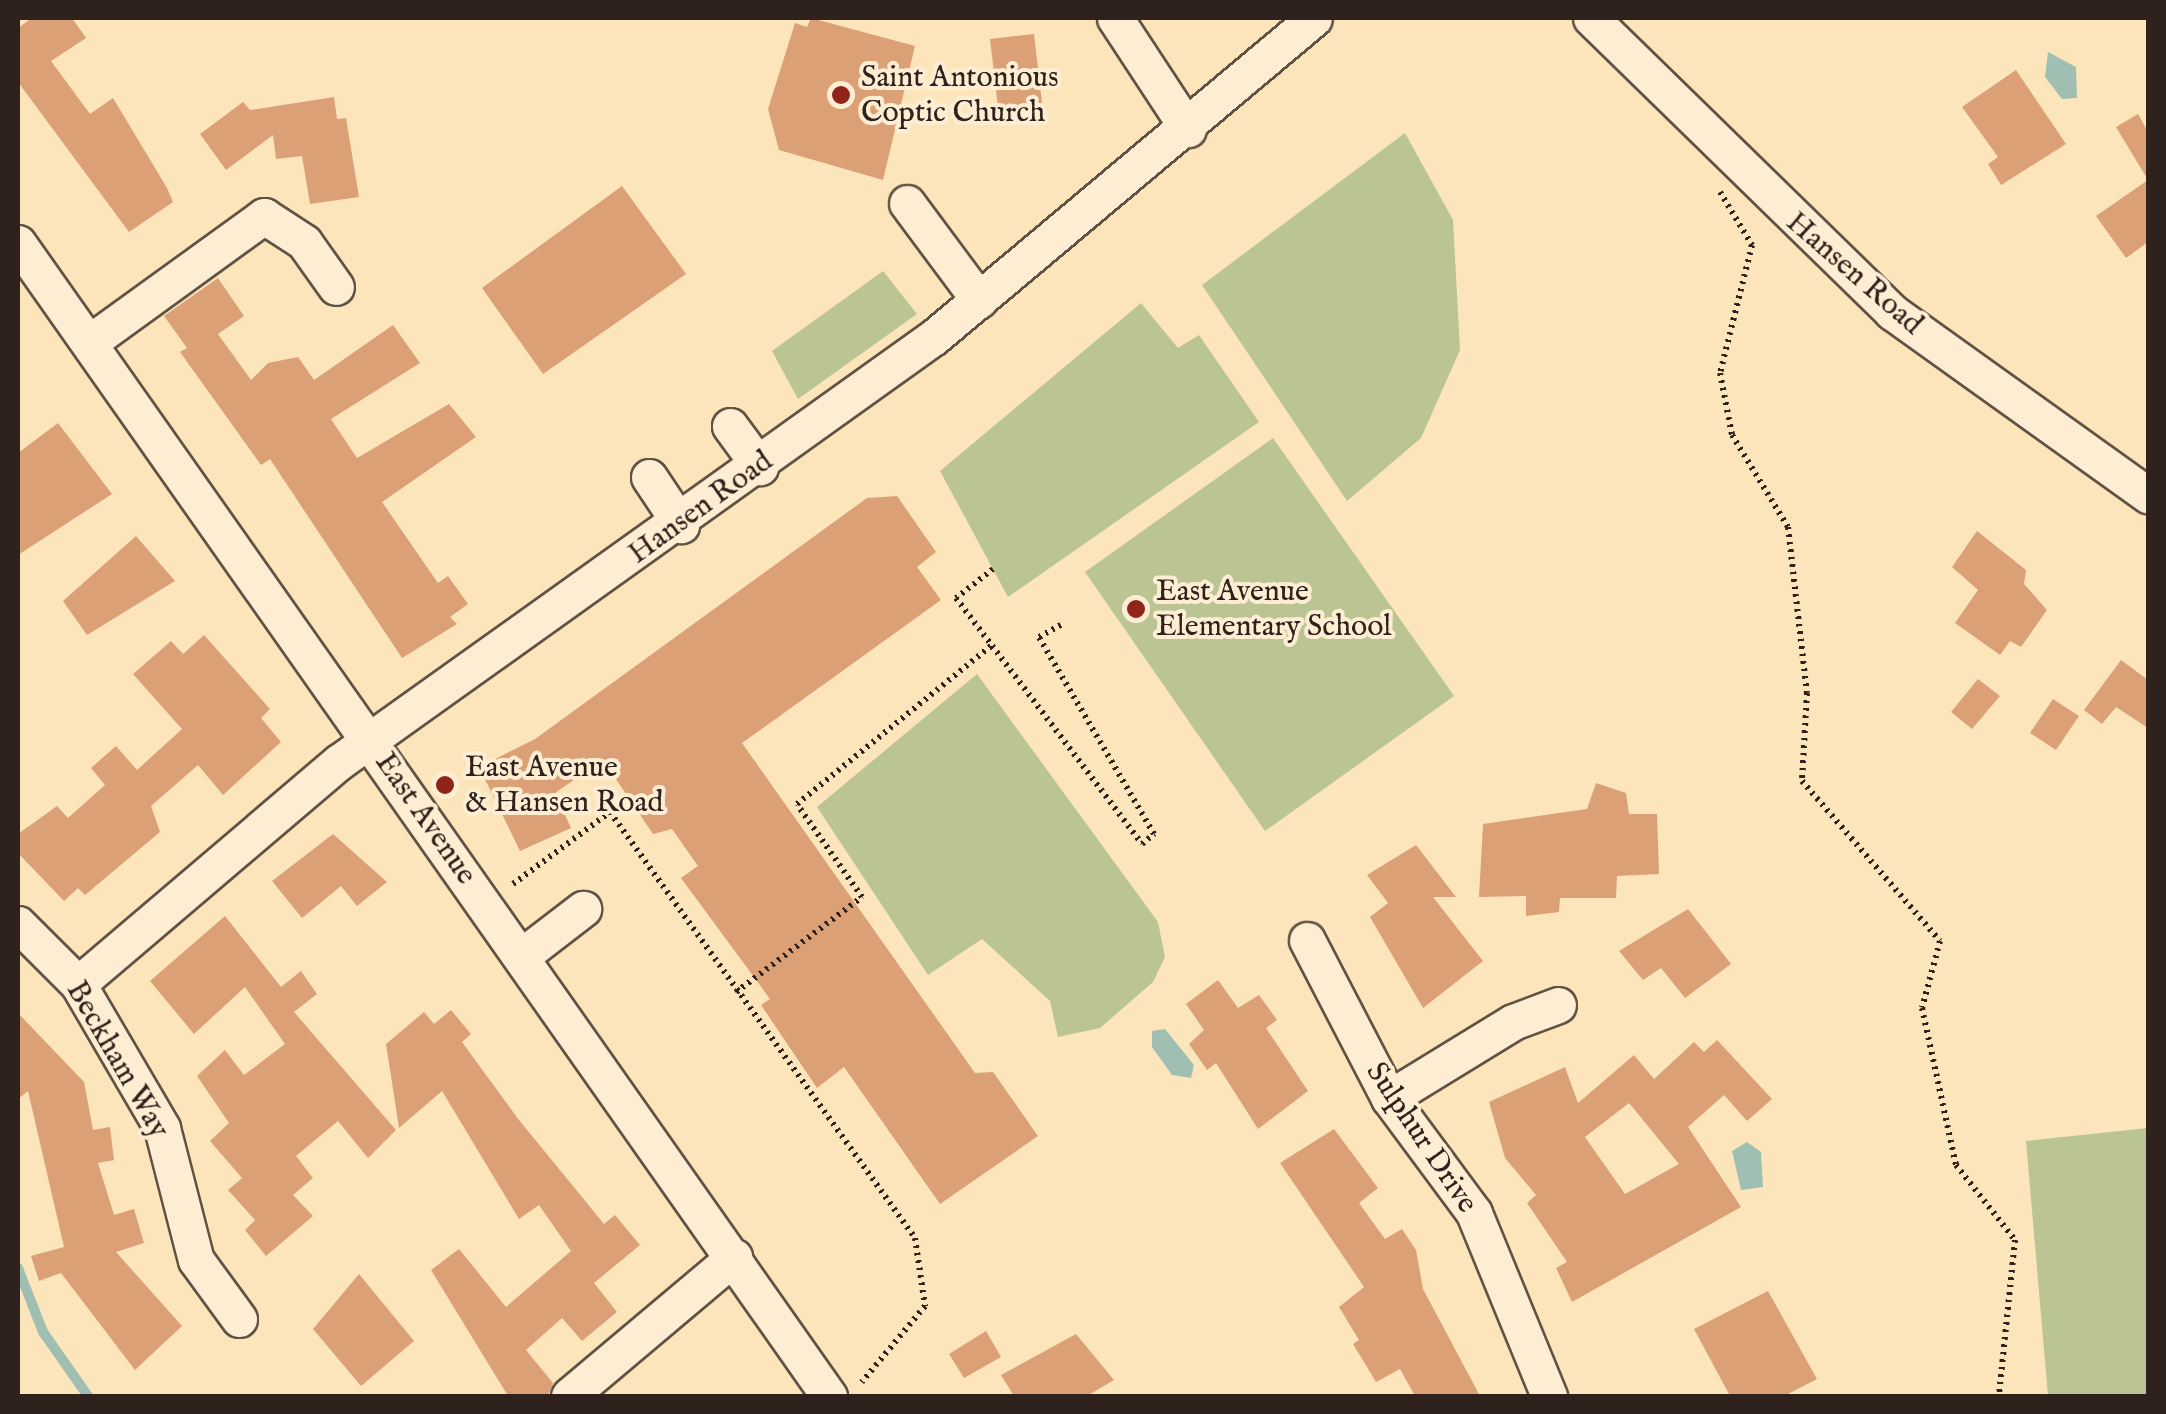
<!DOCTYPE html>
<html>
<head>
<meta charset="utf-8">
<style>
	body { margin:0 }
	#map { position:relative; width:2166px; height:1414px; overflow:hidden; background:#fce5bb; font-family:"IM FELL English",serif }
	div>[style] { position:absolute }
	.green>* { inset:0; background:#bbc593 }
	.water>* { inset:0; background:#9fbfb3 }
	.stream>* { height:10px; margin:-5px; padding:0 5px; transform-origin:5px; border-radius:5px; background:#9fbfb3 }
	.building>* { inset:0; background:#dca077 }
	.path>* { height:6px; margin-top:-3px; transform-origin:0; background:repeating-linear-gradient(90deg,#2f211c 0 2.5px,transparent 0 7.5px) }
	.roads { filter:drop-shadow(2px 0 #625244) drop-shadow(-2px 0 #625244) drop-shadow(0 2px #625244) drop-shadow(0 -2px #625244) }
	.minor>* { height:35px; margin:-17.5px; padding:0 17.5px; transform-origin:17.5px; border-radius:17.5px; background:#fdeed3 }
	.dots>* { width:28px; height:28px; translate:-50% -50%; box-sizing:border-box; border:5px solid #fdeed3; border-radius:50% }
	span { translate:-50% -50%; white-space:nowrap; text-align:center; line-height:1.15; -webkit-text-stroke:8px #fdeed3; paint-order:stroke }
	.poi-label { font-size:30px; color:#2f211c }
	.left { translate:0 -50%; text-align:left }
	.street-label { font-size:30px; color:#2f211c }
	.frame { position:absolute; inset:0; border:20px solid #2f211c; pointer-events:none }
</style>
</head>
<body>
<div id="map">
	<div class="green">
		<i style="clip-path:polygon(1405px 133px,1453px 220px,1460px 350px,1421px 438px,1347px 501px,1202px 285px)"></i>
		<i style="clip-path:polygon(883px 271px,917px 314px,798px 399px,772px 351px)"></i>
		<i style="clip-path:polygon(1141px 303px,1178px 348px,1199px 335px,1259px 422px,1008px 597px,940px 471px)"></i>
		<i style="clip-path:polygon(1273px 438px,1454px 696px,1265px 831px,1085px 572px)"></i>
		<i style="clip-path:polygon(977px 674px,1158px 922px,1165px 957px,1153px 982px,1100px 1028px,1058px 1037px,1050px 1001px,982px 939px,928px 975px,817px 807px)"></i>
		<i style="clip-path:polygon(2148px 1128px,2148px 1396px,2048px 1396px,2026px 1141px)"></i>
	</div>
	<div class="water">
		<i style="clip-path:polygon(2048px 52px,2076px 67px,2077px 98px,2062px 99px,2045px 77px)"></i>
		<i style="clip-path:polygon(1165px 1029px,1194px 1065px,1191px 1078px,1172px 1075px,1152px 1047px,1152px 1031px)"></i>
		<i style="clip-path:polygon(1747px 1142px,1761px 1152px,1763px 1187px,1741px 1190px,1732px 1151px)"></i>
	</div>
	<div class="stream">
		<i style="left:18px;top:1268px;width:69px;rotate:68.7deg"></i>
		<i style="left:43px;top:1332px;width:78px;rotate:54.9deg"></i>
	</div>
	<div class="building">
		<i style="clip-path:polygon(32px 18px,72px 18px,86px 38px,51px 61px,90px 114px,113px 98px,167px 188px,173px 202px,129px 232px,18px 82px,18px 28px)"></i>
		<i style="clip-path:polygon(811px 18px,915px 46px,883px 180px,779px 150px,768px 109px,795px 23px,807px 27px)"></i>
		<i style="clip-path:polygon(1034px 34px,1042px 103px,998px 107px,990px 39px)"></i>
		<i style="clip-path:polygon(2016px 70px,2066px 144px,2001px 185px,1988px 164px,1998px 157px,1962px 107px)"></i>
		<i style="clip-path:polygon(334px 97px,337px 119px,346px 118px,359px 197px,310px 204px,302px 156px,276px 159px,273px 135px,226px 170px,200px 134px,243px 102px,250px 110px)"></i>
		<i style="clip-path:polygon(2138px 114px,2148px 132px,2148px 242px,2126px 258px,2096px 216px,2148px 180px,2116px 127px)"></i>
		<i style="clip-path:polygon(622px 186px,686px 274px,543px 374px,482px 288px)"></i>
		<i style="clip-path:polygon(218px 278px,244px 316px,218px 334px,251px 380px,268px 363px,298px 357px,314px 380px,393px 325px,420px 363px,331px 419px,357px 458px,449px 404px,476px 437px,382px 502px,438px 583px,448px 576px,468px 604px,450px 617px,457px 624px,402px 658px,270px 459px,261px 465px,180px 352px,187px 348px,164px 316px)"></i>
		<i style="clip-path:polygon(58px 423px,112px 494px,18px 555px,18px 453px)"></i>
		<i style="clip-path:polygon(897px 496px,936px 552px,917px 567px,941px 600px,742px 743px,975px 1073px,993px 1072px,1038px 1136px,940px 1204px,844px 1067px,817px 1088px,761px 1005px,770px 999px,681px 878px,698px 866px,672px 829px,653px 834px,603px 760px,555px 793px,571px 828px,520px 851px,479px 767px,535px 739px,867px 498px)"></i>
		<i style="clip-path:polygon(1977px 531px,2026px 570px,2024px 584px,2047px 610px,2021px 647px,2010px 641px,2000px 655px,1955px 623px,1978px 590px,1952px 567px)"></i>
		<i style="clip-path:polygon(136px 536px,175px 581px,87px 635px,63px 601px)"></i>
		<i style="clip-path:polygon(204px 635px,270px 709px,261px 718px,281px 742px,223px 795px,198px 765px,151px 806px,160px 832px,85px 895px,78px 888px,64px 901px,18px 853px,18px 834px,57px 806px,68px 818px,105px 785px,91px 768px,116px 746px,137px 770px,182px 729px,133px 674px,171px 641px,183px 654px)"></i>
		<i style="clip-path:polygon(2121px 660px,2148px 680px,2148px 728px,2116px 707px,2102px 724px,2084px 710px)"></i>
		<i style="clip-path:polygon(1978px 679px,2000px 696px,1972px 729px,1951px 712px)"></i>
		<i style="clip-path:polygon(2053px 699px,2079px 716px,2056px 750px,2030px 733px)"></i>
		<i style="clip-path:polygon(1596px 783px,1626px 793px,1629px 814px,1657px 814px,1659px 874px,1617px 876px,1616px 898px,1560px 898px,1559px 912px,1526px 916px,1526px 896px,1479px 897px,1483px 824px,1587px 809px)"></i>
		<i style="clip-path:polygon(333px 834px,387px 882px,357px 906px,341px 886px,302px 918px,272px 881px)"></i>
		<i style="clip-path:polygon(1416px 845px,1456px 897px,1433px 897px,1483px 961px,1423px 1008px,1370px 917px,1388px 903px,1367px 875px)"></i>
		<i style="clip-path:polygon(1688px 909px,1731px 964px,1685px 998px,1661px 968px,1643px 980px,1619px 951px)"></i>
		<i style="clip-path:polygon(225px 916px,281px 987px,301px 971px,317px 994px,294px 1012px,396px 1130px,368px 1158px,338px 1121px,296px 1156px,313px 1178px,293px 1195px,313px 1216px,266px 1256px,245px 1230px,255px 1220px,228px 1190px,242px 1178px,210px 1141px,229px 1123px,197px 1076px,225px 1050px,244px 1075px,285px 1044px,245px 987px,194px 1034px,150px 981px)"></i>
		<i style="clip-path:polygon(1218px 980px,1238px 1008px,1259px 995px,1277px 1020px,1266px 1028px,1308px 1091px,1258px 1129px,1216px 1063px,1207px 1070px,1189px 1044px,1204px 1030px,1186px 1004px)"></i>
		<i style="clip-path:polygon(451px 1010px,471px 1034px,462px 1042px,519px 1120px,604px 1224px,615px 1215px,640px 1245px,594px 1283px,617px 1312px,582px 1341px,562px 1318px,526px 1350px,553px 1383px,548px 1396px,508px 1396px,431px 1270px,459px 1249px,506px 1307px,571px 1251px,539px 1205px,519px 1219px,442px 1091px,399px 1128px,386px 1044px,424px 1012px,434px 1024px)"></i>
		<i style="clip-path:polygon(18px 1013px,84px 1082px,93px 1130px,110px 1127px,114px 1160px,98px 1163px,114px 1215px,134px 1209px,144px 1243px,116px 1252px,182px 1326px,135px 1370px,61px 1273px,39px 1281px,31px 1256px,64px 1247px,28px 1091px,18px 1099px)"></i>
		<i style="clip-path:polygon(evenodd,1717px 1040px,1772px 1099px,1747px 1121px,1724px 1095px,1688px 1127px,1741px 1207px,1572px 1302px,1556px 1268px,1567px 1262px,1527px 1203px,1536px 1195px,1505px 1158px,1489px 1102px,1565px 1067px,1578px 1103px,1634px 1055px,1654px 1079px,1694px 1042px,1704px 1052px,1717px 1040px,1629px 1103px,1679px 1164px,1625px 1194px,1585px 1137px,1629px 1103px)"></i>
		<i style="clip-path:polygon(1334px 1129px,1378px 1188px,1359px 1203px,1385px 1239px,1402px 1229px,1416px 1250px,1423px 1289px,1480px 1396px,1415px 1396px,1400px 1369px,1376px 1382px,1353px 1344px,1359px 1340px,1339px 1307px,1364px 1287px,1280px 1163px)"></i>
		<i style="clip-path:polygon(359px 1274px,414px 1341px,361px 1386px,313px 1329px)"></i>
		<i style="clip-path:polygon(1768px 1291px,1817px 1379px,1784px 1396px,1730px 1396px,1694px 1329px)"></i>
		<i style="clip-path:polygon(986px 1331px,1001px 1357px,964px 1378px,949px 1354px)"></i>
		<i style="clip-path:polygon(1076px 1334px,1114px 1380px,1087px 1396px,1014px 1396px,1001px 1375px)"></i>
	</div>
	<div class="path">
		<i style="left:1720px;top:192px;width:62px;rotate:58.9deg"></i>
		<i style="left:1752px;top:245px;width:132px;rotate:104deg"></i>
		<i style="left:1720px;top:373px;width:63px;rotate:79deg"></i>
		<i style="left:1732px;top:435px;width:108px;rotate:58.7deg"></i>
		<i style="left:1788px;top:527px;width:167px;rotate:83.5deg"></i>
		<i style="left:1807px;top:693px;width:88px;rotate:93.3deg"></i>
		<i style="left:1802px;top:781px;width:211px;rotate:49.2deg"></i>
		<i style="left:1940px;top:941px;width:69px;rotate:105deg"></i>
		<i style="left:1922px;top:1008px;width:161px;rotate:77.8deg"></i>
		<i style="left:1956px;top:1165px;width:95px;rotate:51.8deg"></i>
		<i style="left:2015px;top:1240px;width:157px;rotate:95.9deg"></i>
		<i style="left:993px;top:569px;width:47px;rotate:141.9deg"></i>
		<i style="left:956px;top:598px;width:308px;rotate:52.9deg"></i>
		<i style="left:1142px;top:844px;width:16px;rotate:-40deg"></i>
		<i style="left:1154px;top:834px;width:228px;rotate:-120.3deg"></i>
		<i style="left:1039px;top:637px;width:25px;rotate:-29deg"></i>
		<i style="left:513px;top:884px;width:121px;rotate:-36.6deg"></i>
		<i style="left:610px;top:812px;width:524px;rotate:54.4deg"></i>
		<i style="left:915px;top:1238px;width:69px;rotate:81.6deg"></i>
		<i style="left:925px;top:1306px;width:99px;rotate:129.7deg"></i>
		<i style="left:736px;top:992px;width:158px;rotate:-37deg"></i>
		<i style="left:862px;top:897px;width:113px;rotate:-125deg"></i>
		<i style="left:797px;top:804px;width:252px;rotate:-39.2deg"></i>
	</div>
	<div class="roads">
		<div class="minor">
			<i style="left:1115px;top:18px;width:133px;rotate:56.7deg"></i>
			<i style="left:1591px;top:18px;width:421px;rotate:44.3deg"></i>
			<i style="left:1892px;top:312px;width:315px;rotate:35.6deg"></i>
			<i style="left:907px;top:203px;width:121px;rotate:53.4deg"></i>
			<i style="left:18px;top:243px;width:1410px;rotate:54.88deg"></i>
			<i style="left:90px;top:342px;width:215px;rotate:-35.9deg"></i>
			<i style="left:264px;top:216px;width:48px;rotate:33deg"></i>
			<i style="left:304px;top:242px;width:55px;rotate:54.6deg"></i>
			<i style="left:730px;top:426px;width:51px;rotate:53.8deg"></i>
			<i style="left:649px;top:477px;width:58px;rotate:56.3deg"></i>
			<i style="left:18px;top:924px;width:85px;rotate:45deg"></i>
			<i style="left:78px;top:984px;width:167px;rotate:59.7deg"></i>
			<i style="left:162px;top:1128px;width:136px;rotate:75.6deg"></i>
			<i style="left:196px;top:1260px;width:73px;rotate:53.9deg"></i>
			<i style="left:1307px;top:940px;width:178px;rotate:62.6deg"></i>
			<i style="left:1389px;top:1098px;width:143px;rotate:53.5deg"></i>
			<i style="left:1474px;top:1213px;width:198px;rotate:67.7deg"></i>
			<i style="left:523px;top:955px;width:76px;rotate:-37.5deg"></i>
			<i style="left:78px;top:984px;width:343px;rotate:-40.4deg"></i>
			<i style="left:339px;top:762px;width:731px;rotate:-35.54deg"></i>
			<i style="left:934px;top:337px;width:496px;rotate:-40deg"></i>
			<i style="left:1389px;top:1098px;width:145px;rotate:-31.5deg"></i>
			<i style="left:1513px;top:1022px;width:48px;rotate:-20.7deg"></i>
			<i style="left:569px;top:1396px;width:216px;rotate:-40.1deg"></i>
		</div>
	</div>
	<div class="dots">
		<i style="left:841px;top:95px;background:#8f2418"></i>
		<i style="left:1136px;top:609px;background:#8f2418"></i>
		<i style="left:445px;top:785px;background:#8f2418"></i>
	</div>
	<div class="poi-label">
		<span class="left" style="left:861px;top:95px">Saint Antonious<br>Coptic Church</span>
		<span class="left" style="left:1156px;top:609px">East Avenue<br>Elementary School</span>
		<span class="left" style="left:465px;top:785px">East Avenue<br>&amp; Hansen Road</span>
	</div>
	<div class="street-label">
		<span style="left:1854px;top:274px;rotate:41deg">Hansen Road</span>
		<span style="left:701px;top:508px;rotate:-36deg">Hansen Road</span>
		<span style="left:425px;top:819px;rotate:55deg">East Avenue</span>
		<span style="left:117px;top:1060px;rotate:60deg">Beckham Way</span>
		<span style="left:1421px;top:1138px;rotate:56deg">Sulphur Drive</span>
	</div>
	<div class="frame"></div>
</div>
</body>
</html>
